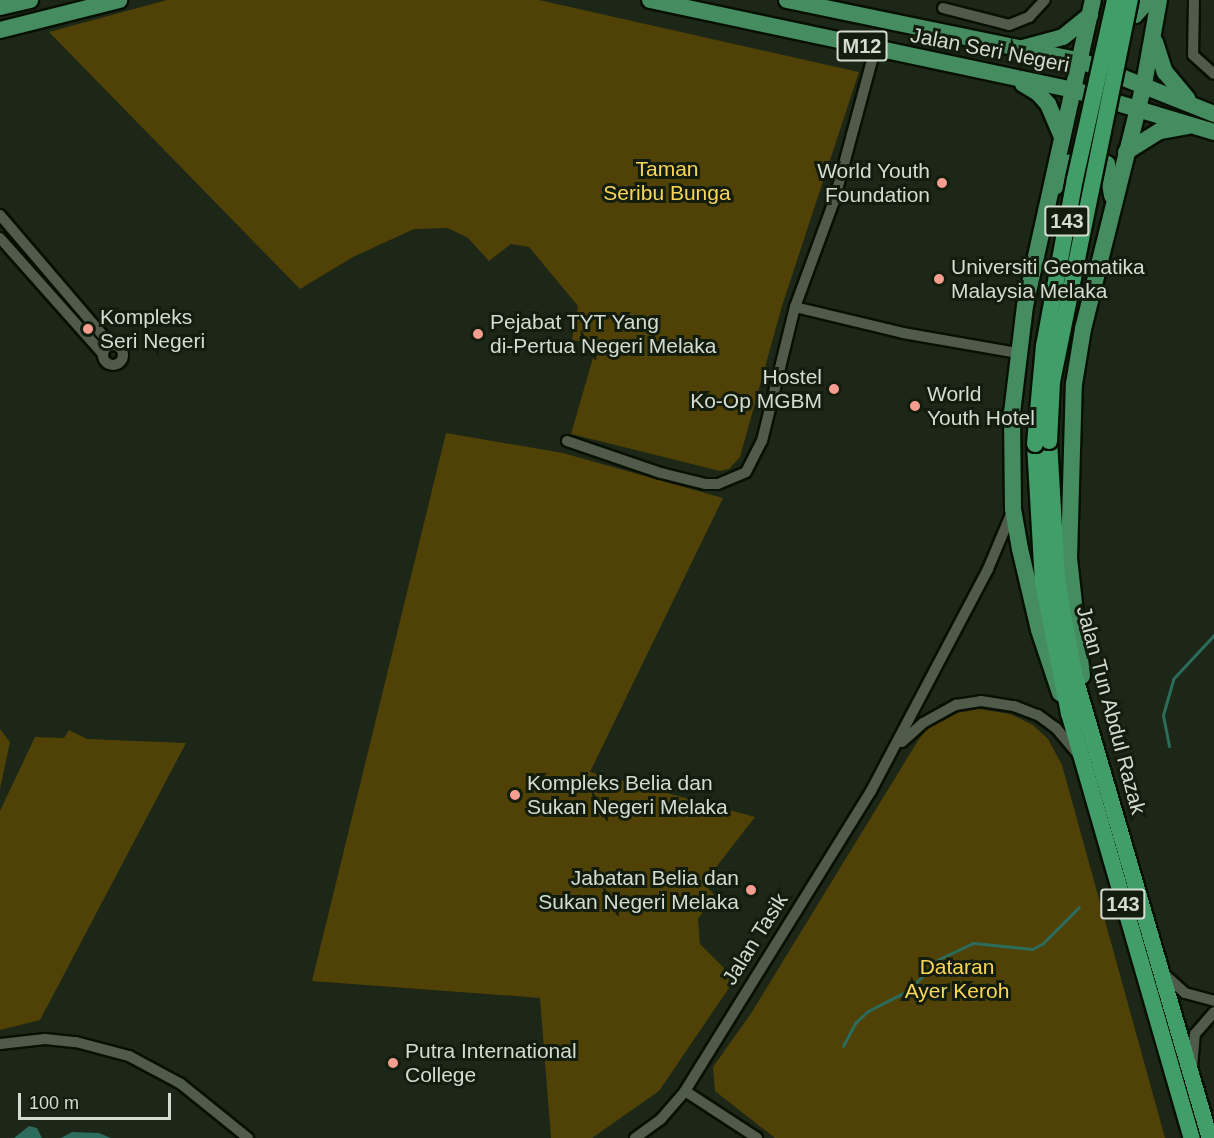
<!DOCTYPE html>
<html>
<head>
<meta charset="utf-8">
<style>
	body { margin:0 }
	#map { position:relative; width:1214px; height:1138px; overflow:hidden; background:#1d2717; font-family:Arial,sans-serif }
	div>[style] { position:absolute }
	.green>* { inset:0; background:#504106 }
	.water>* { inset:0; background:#2b6c5d }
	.stream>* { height:3px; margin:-1.5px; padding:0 1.5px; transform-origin:1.5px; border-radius:1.5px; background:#2b6c5d }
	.roads { filter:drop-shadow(2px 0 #071003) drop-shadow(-2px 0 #071003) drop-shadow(0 2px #071003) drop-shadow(0 -2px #071003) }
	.minor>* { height:10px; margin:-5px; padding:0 5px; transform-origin:5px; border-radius:5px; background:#505c49 }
	.minor>.ring { margin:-5px; padding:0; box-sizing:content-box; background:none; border:10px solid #505c49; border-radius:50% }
	.primary>* { height:16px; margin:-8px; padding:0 8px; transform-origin:8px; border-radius:8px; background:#458d60 }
	.trunk>* { height:16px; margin:-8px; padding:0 8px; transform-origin:8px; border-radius:8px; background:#429e68 }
	.bridges { filter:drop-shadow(2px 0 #071003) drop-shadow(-2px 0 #071003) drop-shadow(0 2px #071003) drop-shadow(0 -2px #071003) }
	.trunk-bridge>* { height:16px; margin:-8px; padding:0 8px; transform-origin:8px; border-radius:8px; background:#429e68 }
	.dots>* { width:16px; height:16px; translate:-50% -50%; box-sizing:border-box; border:3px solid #131d0e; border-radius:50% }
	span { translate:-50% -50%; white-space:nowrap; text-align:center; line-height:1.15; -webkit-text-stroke:6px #131d0e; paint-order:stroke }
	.shield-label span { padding:2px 4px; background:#131d0e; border:2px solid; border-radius:4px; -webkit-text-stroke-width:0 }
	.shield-label { font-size:20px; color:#d4dbd1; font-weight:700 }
	.street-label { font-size:21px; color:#d4dbd1 }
	.park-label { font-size:21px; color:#fad558 }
	.poi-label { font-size:21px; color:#d4dbd1 }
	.right { translate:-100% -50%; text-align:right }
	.left { translate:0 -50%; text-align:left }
	.scale { position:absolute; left:18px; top:1093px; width:153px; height:27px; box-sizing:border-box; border:3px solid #d4dbd1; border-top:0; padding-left:8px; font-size:18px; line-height:21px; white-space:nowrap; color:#d4dbd1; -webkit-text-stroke:4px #131d0e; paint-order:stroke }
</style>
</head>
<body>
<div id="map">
	<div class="green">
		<i style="clip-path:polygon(167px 0,539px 0,859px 72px,782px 306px,740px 457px,729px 469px,720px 471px,571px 434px,597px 344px,572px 340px,578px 306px,529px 247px,511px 244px,489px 261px,468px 238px,448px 228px,414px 229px,353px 257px,300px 289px,49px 32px)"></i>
		<i style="clip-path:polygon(446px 433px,563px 453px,723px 498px,590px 772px,755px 817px,703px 884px,714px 894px,698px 919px,700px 944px,735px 979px,659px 1091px,592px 1138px,551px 1138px,540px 998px,312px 981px)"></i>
		<i style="clip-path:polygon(979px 709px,1010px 714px,1033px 725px,1048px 739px,1062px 765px,1165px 1138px,775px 1138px,715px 1091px,713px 1067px,750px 1015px,919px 739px,927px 729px,957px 713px)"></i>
		<i style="clip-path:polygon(0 729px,10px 742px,0 789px)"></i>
		<i style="clip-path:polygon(69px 730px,87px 739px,186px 743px,40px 1020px,0 1030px,0 811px,35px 737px,64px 738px)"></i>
	</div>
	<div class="water">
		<i style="clip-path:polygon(29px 1126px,37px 1128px,42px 1138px,14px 1138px)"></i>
		<i style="clip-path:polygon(72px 1132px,99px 1133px,111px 1138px,61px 1138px)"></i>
	</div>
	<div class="stream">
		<i style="left:1169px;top:746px;width:32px;rotate:-101deg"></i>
		<i style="left:1163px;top:715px;width:37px;rotate:-74deg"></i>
		<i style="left:1173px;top:679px;width:60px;rotate:-47deg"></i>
		<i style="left:843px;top:1046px;width:26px;rotate:-62deg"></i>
		<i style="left:855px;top:1023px;width:18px;rotate:-43deg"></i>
		<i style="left:868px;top:1011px;width:46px;rotate:-27.1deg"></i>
		<i style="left:909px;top:990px;width:43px;rotate:-45.9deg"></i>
		<i style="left:939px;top:959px;width:38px;rotate:-25deg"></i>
		<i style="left:974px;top:943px;width:58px;rotate:5.9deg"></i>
		<i style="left:1032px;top:949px;width:11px;rotate:-27deg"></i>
		<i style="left:1042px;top:944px;width:52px;rotate:-45deg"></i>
	</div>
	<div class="roads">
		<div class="minor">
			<i style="left:1194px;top:0;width:55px;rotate:91deg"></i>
			<i style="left:1193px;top:55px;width:28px;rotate:42deg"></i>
			<i style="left:943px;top:8px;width:68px;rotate:14.4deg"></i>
			<i style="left:1009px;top:25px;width:22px;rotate:-22deg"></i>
			<i style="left:1029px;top:17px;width:23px;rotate:-47deg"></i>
			<i style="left:0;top:215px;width:171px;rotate:49.5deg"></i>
			<i style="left:0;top:238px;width:155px;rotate:48.4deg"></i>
			<i style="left:795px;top:307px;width:111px;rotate:13.5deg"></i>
			<i style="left:903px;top:333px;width:117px;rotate:9.9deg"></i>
			<i class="ring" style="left:103px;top:345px;width:10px;height:10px"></i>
			<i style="left:567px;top:441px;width:99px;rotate:18.8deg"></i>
			<i style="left:661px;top:473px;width:45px;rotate:14deg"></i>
			<i style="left:705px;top:484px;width:13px"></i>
			<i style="left:718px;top:484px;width:30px;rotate:-23deg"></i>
			<i style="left:746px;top:472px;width:35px;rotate:-63deg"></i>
			<i style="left:762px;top:441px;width:138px;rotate:-76.2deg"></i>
			<i style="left:795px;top:307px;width:113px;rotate:-69.8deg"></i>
			<i style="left:834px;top:201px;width:157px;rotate:-74.9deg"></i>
			<i style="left:902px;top:742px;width:28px;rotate:-42deg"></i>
			<i style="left:923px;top:723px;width:38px;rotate:-29deg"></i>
			<i style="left:956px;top:705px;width:25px;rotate:-9deg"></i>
			<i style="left:981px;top:701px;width:33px;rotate:9deg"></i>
			<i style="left:1014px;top:706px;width:26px;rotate:21deg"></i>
			<i style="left:1038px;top:715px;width:22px;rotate:36deg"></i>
			<i style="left:1056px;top:728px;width:34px;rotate:50deg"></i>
			<i style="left:1164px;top:974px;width:28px;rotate:42deg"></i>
			<i style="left:1185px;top:993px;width:30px;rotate:15deg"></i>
			<i style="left:0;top:1044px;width:45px;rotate:-6.3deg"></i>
			<i style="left:45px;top:1039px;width:31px;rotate:6deg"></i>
			<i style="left:76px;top:1042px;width:55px;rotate:14.8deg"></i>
			<i style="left:129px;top:1056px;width:59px;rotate:28.3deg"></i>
			<i style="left:181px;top:1084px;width:86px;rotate:38.9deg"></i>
			<i style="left:1192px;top:1067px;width:33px;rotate:-85deg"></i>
			<i style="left:1195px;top:1034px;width:29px;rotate:-49deg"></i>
			<i style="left:685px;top:1091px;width:86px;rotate:33.1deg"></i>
			<i style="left:635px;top:1138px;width:32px;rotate:-36deg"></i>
			<i style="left:661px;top:1119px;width:37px;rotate:-49deg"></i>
			<i style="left:685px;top:1091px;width:353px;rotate:-58.2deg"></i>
			<i style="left:871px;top:791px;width:251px;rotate:-62.2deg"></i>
			<i style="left:988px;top:569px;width:62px;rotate:-67.2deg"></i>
		</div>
		<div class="primary">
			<i style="left:650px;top:0;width:433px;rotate:12deg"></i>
			<i style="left:1074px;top:90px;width:146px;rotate:16.7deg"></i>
			<i style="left:787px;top:0;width:300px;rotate:11.7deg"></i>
			<i style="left:1081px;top:61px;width:143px;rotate:21.7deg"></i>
			<i style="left:0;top:7px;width:31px;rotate:-13deg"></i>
			<i style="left:1116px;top:15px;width:19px"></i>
			<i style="left:1135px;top:15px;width:21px;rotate:-47deg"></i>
			<i style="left:0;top:30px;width:123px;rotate:-14.1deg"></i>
			<i style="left:1155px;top:42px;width:32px;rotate:72deg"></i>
			<i style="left:1165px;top:72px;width:35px;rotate:50deg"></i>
			<i style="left:1023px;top:48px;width:41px;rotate:-15.4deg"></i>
			<i style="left:1063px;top:37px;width:35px;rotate:-39deg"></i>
			<i style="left:1023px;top:84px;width:17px;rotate:31deg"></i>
			<i style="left:1038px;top:93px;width:15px;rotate:48deg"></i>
			<i style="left:1048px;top:104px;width:36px;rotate:67deg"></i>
			<i style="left:1126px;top:152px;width:40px;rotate:-32deg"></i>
			<i style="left:1160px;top:131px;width:28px;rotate:-10deg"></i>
			<i style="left:1055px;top:187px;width:28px;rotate:-60deg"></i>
			<i style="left:1069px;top:163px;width:21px;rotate:-17deg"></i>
			<i style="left:1089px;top:157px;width:19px;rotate:21deg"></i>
			<i style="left:1107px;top:164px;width:32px;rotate:81deg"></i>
			<i style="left:1082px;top:676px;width:119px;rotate:-96.3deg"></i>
			<i style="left:1069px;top:558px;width:174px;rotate:-88.4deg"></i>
			<i style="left:1074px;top:384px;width:56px;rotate:-80.7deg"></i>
			<i style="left:1083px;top:329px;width:252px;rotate:-76deg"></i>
			<i style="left:1144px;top:84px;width:85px;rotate:-79.9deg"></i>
			<i style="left:1060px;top:693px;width:66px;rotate:-108.4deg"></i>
			<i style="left:1039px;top:630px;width:83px;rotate:-103.2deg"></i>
			<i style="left:1020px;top:549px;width:41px;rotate:-99.9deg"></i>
			<i style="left:1013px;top:509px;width:96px;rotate:-90.6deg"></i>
			<i style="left:1012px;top:413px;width:108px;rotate:-83.1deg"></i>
			<i style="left:1025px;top:306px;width:313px;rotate:-77.5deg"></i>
		</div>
		<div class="trunk">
			<i style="left:1049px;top:441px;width:139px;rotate:86.7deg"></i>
			<i style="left:1057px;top:580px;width:96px;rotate:79.7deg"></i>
			<i style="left:1074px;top:674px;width:484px;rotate:73.7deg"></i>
			<i style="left:1035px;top:444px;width:138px;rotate:86.7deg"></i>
			<i style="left:1043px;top:582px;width:134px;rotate:78.8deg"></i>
			<i style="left:1069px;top:713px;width:442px;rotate:73.9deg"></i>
		</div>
	</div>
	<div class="bridges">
		<div class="trunk-bridge">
			<i style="left:1049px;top:441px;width:59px;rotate:-87.1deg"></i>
			<i style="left:1052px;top:382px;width:390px;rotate:-78.5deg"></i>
			<i style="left:1035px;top:444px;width:98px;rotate:-84.8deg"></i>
			<i style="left:1044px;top:346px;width:170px;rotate:-79.5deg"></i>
			<i style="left:1075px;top:179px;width:183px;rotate:-77.4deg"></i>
		</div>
	</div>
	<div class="dots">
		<i style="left:942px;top:183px;background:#f59d8e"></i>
		<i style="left:939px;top:279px;background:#f59d8e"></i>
		<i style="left:88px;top:329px;background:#f59d8e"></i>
		<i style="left:478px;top:334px;background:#f59d8e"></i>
		<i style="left:834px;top:389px;background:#f59d8e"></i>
		<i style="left:915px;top:406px;background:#f59d8e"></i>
		<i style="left:515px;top:795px;background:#f59d8e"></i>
		<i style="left:751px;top:890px;background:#f59d8e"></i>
		<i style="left:393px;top:1063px;background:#f59d8e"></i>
	</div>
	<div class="shield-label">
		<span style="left:862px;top:46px">M12</span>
		<span style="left:1067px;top:221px">143</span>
		<span style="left:1123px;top:904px">143</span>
	</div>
	<div class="street-label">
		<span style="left:990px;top:50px;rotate:11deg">Jalan Seri Negeri</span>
		<span style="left:1111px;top:710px;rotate:75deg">Jalan Tun Abdul Razak</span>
		<span style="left:755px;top:939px;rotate:-58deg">Jalan Tasik</span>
	</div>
	<div class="park-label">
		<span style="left:667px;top:181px">Taman<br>Seribu Bunga</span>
		<span style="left:957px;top:979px">Dataran<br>Ayer Keroh</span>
	</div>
	<div class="poi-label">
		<span class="right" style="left:930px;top:183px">World Youth<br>Foundation</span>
		<span class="left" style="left:951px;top:279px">Universiti Geomatika<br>Malaysia Melaka</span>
		<span class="left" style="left:100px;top:329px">Kompleks<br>Seri Negeri</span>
		<span class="left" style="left:490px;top:334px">Pejabat TYT Yang<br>di-Pertua Negeri Melaka</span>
		<span class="right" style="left:822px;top:389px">Hostel<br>Ko-Op MGBM</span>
		<span class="left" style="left:927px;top:406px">World<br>Youth Hotel</span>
		<span class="left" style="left:527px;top:795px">Kompleks Belia dan<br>Sukan Negeri Melaka</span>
		<span class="right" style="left:739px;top:890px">Jabatan Belia dan<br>Sukan Negeri Melaka</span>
		<span class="left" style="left:405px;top:1063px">Putra International<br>College</span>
	</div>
	<div class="scale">100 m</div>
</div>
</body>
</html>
